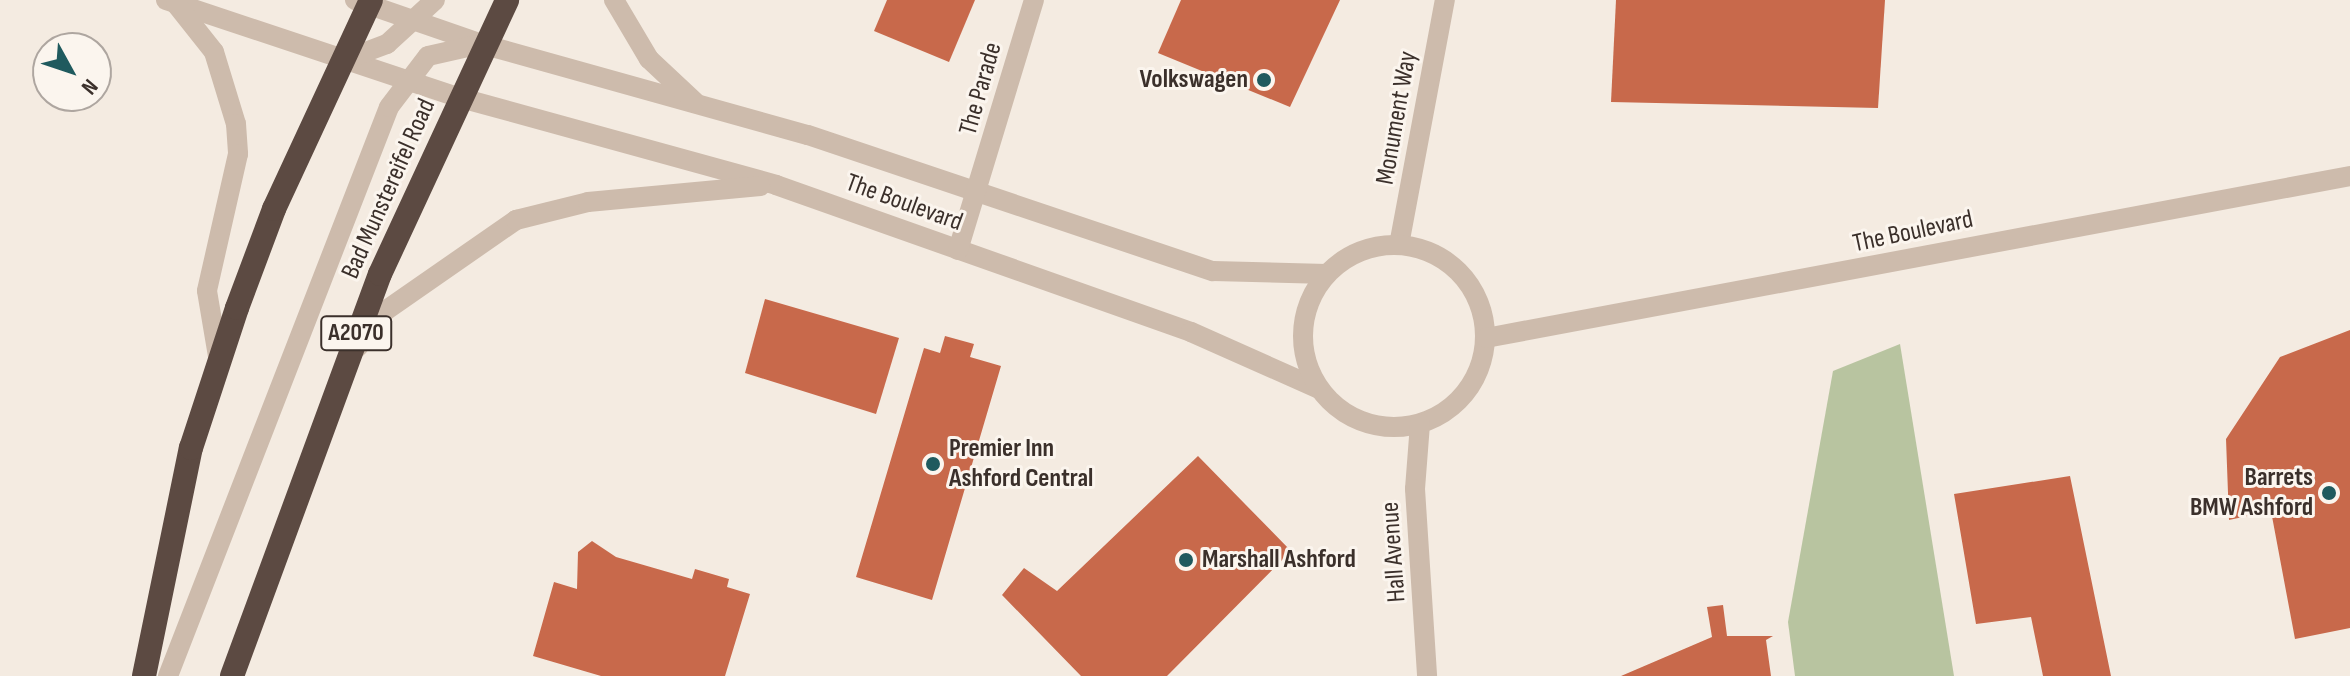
<!DOCTYPE html>
<html>
<head>
<meta charset="utf-8">
<style>
	body { margin:0 }
	#map { position:relative; width:2350px; height:676px; overflow:hidden; background:#f4ebe1; font-family:"Sofia Sans Condensed",sans-serif }
	div>[style] { position:absolute }
	.green>* { inset:0; background:#b8c4a0 }
	.building>* { inset:0; background:#c8694b }
	.minor>* { height:20px; margin:-10px; padding:0 10px; transform-origin:10px; border-radius:10px; background:#cdbbac }
	.minor>.ring { margin:-10px; padding:0; box-sizing:content-box; background:none; border:20px solid #cdbbac; border-radius:50% }
	.highway>* { height:24px; margin:-12px; padding:0 12px; transform-origin:12px; border-radius:12px; background:#5c4a42 }
	.dots>* { width:22px; height:22px; translate:-50% -50%; box-sizing:border-box; border:4px solid #fbf5ee; border-radius:50% }
	span { translate:-50% -50%; white-space:nowrap; text-align:center; line-height:1.15; -webkit-text-stroke:6px #fbf5ee; paint-order:stroke }
	.shield-label span { padding:2px 6px; background:#fbf5ee; border:2px solid; border-radius:6px; -webkit-text-stroke-width:0 }
	.shield-label { font-size:24px; color:#3b302b; font-weight:700 }
	.poi-label { font-size:26px; color:#3b302b; font-weight:700 }
	.right { translate:-100% -50%; text-align:right }
	.left { translate:0 -50%; text-align:left }
	.street-label { font-size:26px; color:#3b302b }
	.north { position:absolute; left:32px; top:32px; width:80px; height:80px; box-sizing:border-box; background:#fbf5ee; border:2px solid #aea6a0; border-radius:50%; rotate:130deg; font-size:22px; font-weight:700; line-height:32px; text-align:center; color:#3b302b }
	.north::after { content:''; display:block; margin:auto; width:28px; height:36px; background:#1f5a5e; clip-path:polygon(50% 0,100% 100%,50% 72%,0 100%) }
</style>
</head>
<body>
<div id="map">
	<div class="green">
		<i style="clip-path:polygon(1900px 344px,1954px 676px,1795px 676px,1788px 622px,1833px 371px)"></i>
	</div>
	<div class="building">
		<i style="clip-path:polygon(887px 0,975px 0,949px 62px,874px 31px)"></i>
		<i style="clip-path:polygon(1181px 0,1340px 0,1290px 107px,1158px 53px)"></i>
		<i style="clip-path:polygon(1616px 0,1885px 0,1878px 108px,1611px 102px)"></i>
		<i style="clip-path:polygon(765px 299px,899px 338px,876px 414px,745px 373px)"></i>
		<i style="clip-path:polygon(2350px 330px,2350px 628px,2295px 639px,2271px 511px,2229px 520px,2226px 439px,2280px 357px)"></i>
		<i style="clip-path:polygon(945px 336px,974px 344px,970px 357px,1001px 366px,932px 600px,856px 577px,924px 348px,940px 353px)"></i>
		<i style="clip-path:polygon(1198px 456px,1291px 551px,1167px 676px,1081px 676px,1002px 595px,1024px 568px,1057px 591px)"></i>
		<i style="clip-path:polygon(2070px 476px,2111px 676px,2043px 676px,2031px 617px,1976px 624px,1954px 494px)"></i>
		<i style="clip-path:polygon(592px 541px,616px 557px,692px 579px,695px 569px,729px 579px,727px 587px,750px 594px,725px 676px,601px 676px,533px 656px,554px 582px,577px 589px,578px 552px)"></i>
		<i style="clip-path:polygon(1723px 605px,1727px 636px,1773px 636px,1766px 640px,1771px 676px,1621px 676px,1712px 637px,1707px 607px)"></i>
	</div>
	<div class="minor">
		<i style="left:166px;top:0;width:311px;rotate:18.4deg"></i>
		<i style="left:461px;top:98px;width:327px;rotate:15.4deg"></i>
		<i style="left:776px;top:185px;width:440px;rotate:19.5deg"></i>
		<i style="left:1191px;top:332px;width:140px;rotate:24deg"></i>
		<i style="left:355px;top:0;width:138px;rotate:19.1deg"></i>
		<i style="left:485px;top:45px;width:335px;rotate:15.6deg"></i>
		<i style="left:808px;top:135px;width:427px;rotate:18.6deg"></i>
		<i style="left:1213px;top:271px;width:114px;rotate:1.5deg"></i>
		<i style="left:614px;top:0;width:69px;rotate:59.3deg"></i>
		<i style="left:649px;top:59px;width:63px;rotate:43.1deg"></i>
		<i style="left:176px;top:4px;width:61px;rotate:51.6deg"></i>
		<i style="left:214px;top:52px;width:75px;rotate:73deg"></i>
		<i style="left:236px;top:124px;width:30px;rotate:86deg"></i>
		<i style="left:238px;top:154px;width:140px;rotate:102.8deg"></i>
		<i style="left:207px;top:291px;width:72px;rotate:80.4deg"></i>
		<i style="left:344px;top:60px;width:46px;rotate:-20.4deg"></i>
		<i style="left:387px;top:44px;width:65px;rotate:-42.5deg"></i>
		<i style="left:1399px;top:245px;width:249px;rotate:-79.4deg"></i>
		<i class="ring" style="left:1303px;top:245px;width:162px;height:162px"></i>
		<i style="left:958px;top:250px;width:261px;rotate:-73.1deg"></i>
		<i style="left:1486px;top:338px;width:879px;rotate:-10.62deg"></i>
		<i style="left:358px;top:347px;width:45px;rotate:-53.1deg"></i>
		<i style="left:385px;top:311px;width:160px;rotate:-34.8deg"></i>
		<i style="left:516px;top:220px;width:74px;rotate:-14deg"></i>
		<i style="left:588px;top:202px;width:173px;rotate:-5.3deg"></i>
		<i style="left:1420px;top:424px;width:65px;rotate:94.4deg"></i>
		<i style="left:1415px;top:489px;width:187px;rotate:86.3deg"></i>
		<i style="left:168px;top:676px;width:610px;rotate:-68.77deg"></i>
		<i style="left:389px;top:107px;width:64px;rotate:-52.6deg"></i>
		<i style="left:428px;top:56px;width:50px;rotate:-12.7deg"></i>
	</div>
	<div class="highway">
		<i style="left:144px;top:676px;width:233px;rotate:-78.4deg"></i>
		<i style="left:191px;top:448px;width:147px;rotate:-71.8deg"></i>
		<i style="left:237px;top:308px;width:106px;rotate:-69.5deg"></i>
		<i style="left:274px;top:209px;width:230px;rotate:-65.1deg"></i>
		<i style="left:232px;top:676px;width:428px;rotate:-69.8deg"></i>
		<i style="left:380px;top:274px;width:302px;rotate:-65.1deg"></i>
	</div>
	<div class="dots">
		<i style="left:1264px;top:80px;background:#1f5a5e"></i>
		<i style="left:933px;top:464px;background:#1f5a5e"></i>
		<i style="left:2329px;top:493px;background:#1f5a5e"></i>
		<i style="left:1186px;top:560px;background:#1f5a5e"></i>
	</div>
	<div class="shield-label">
		<span style="left:356px;top:333px">A2070</span>
	</div>
	<div class="poi-label">
		<span class="right" style="left:1248px;top:80px">Volkswagen</span>
		<span class="left" style="left:949px;top:464px">Premier Inn<br>Ashford Central</span>
		<span class="right" style="left:2313px;top:493px">Barrets<br>BMW Ashford</span>
		<span class="left" style="left:1202px;top:560px">Marshall Ashford</span>
	</div>
	<div class="street-label">
		<span style="left:981px;top:89px;rotate:-74deg">The Parade</span>
		<span style="left:1397px;top:118px;rotate:-80deg">Monument Way</span>
		<span style="left:389px;top:189px;rotate:-66deg">Bad Munstereifel Road</span>
		<span style="left:904px;top:203px;rotate:20deg">The Boulevard</span>
		<span style="left:1913px;top:232px;rotate:-12deg">The Boulevard</span>
		<span style="left:1394px;top:552px;rotate:-94deg">Hall Avenue</span>
	</div>
	<div class="north">N</div>
</div>
</body>
</html>
